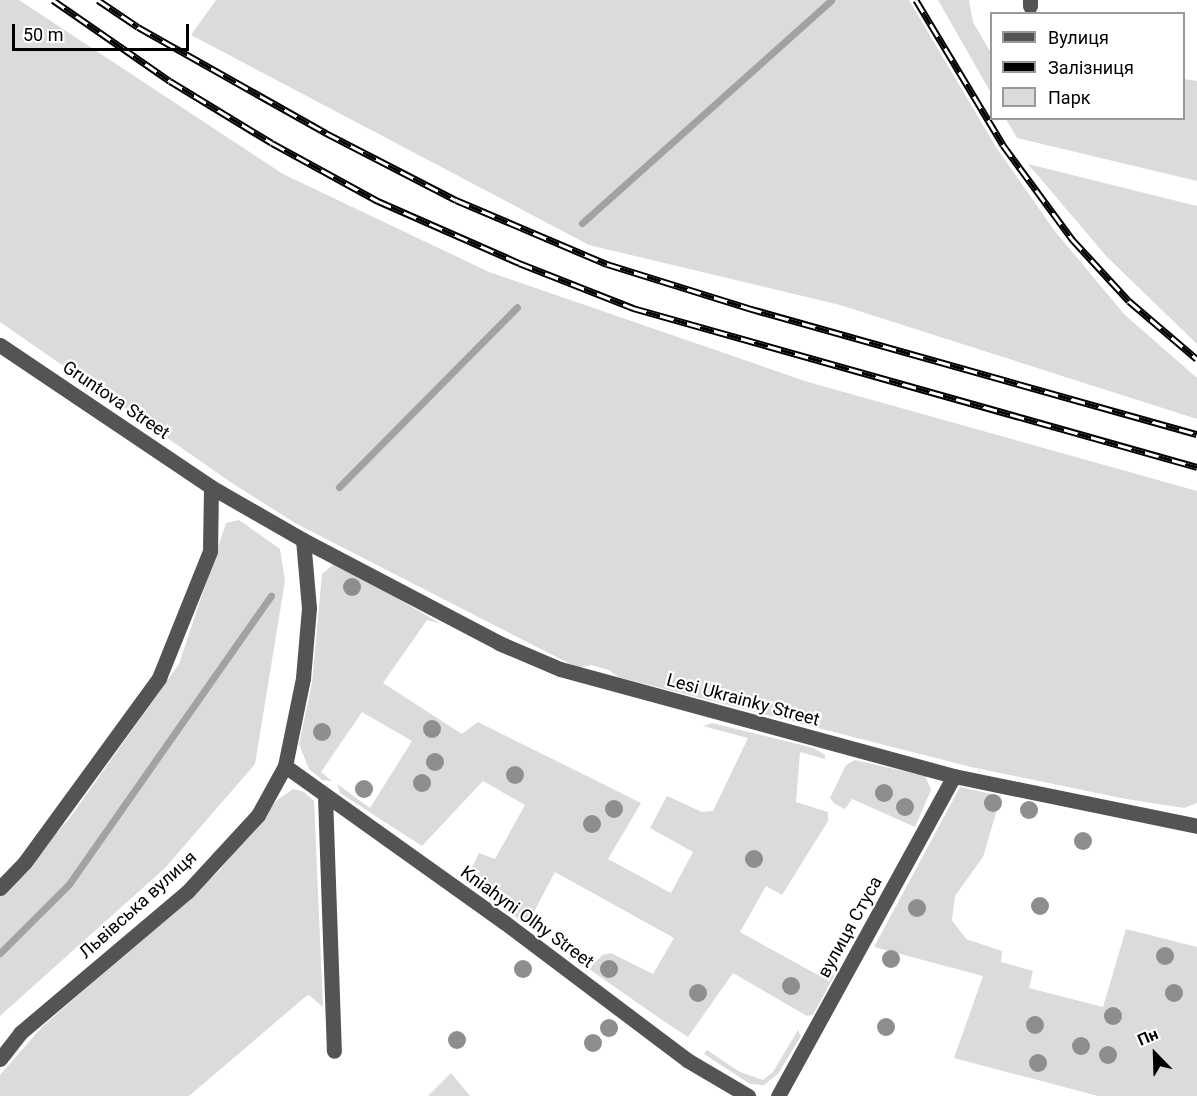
<!DOCTYPE html>
<html>
<head>
<meta charset="utf-8">
<style>
	body { margin:0 }
	#map { position:relative; width:1197px; height:1096px; overflow:hidden; background:#fff; font-family:Roboto,sans-serif }
	div>[style] { position:absolute }
	.green>* { inset:0; background:#dbdbdb }
	.stream>* { height:7px; margin:-3.5px; padding:0 3.5px; transform-origin:3.5px; border-radius:3.5px; background:#a2a2a2 }
	.minor>* { height:15px; margin:-7.5px; padding:0 7.5px; transform-origin:7.5px; border-radius:7.5px; background:#545454 }
	.rail>* { height:7px; margin-top:-3.5px; transform-origin:0; background:repeating-linear-gradient(90deg,#fff 0 14px,#000 0 28px); box-sizing:border-box; border-block:2px solid #000 }
	.trees>* { width:18px; height:18px; margin:-9px; border-radius:50%; background:#8e8e8e }
	span { translate:-50% -50%; white-space:nowrap; text-align:center; line-height:1.15; -webkit-text-stroke:4.5px #fff; paint-order:stroke }
	.street-label { font-size:18px; color:#000 }
	.legend { position:absolute; left:990px; top:12px; width:195px; height:108px; box-sizing:border-box; background:#fff; border:2px solid #999; margin:0; padding:8px 10px; list-style:none; font-size:18px; color:#000 }
	.legend li { display:flex; align-items:center; gap:12px; height:30px }
	.legend b { width:30px; border:2px solid #999 }
	.north { position:absolute; left:1125px; top:1024px; width:60px; height:60px; -webkit-text-stroke:4px #fff; paint-order:stroke; rotate:337deg; font-size:16px; font-weight:700; line-height:24px; text-align:center; color:#000 }
	.north::after { content:''; display:block; margin:auto; width:21px; height:27px; background:#000; clip-path:polygon(50% 0,100% 100%,50% 72%,0 100%) }
	.scale { position:absolute; left:12px; top:24px; width:177px; height:27px; box-sizing:border-box; border:3px solid #000; border-top:0; padding-left:8px; font-size:18px; line-height:21px; white-space:nowrap; color:#000; -webkit-text-stroke:4px #fff; paint-order:stroke }
</style>
</head>
<body>
<div id="map">
	<div class="green">
		<i style="clip-path:polygon(0 0,19px 0,283px 174px,489px 272px,808px 382px,1197px 491px,1197px 803px,1184px 808px,1126px 799px,971px 767px,618px 677px,609px 670px,591px 665px,578px 668px,295px 523px,232px 483px,0 322px)"></i>
		<i style="clip-path:polygon(216px 0,909px 0,996px 147px,1054px 230px,1124px 314px,1197px 378px,1197px 419px,840px 305px,589px 245px,191px 35px)"></i>
		<i style="clip-path:polygon(938px 0,969px 0,973px 22px,991px 53px,991px 93px)"></i>
		<i style="clip-path:polygon(1184px 79px,1197px 81px,1197px 181px,1017px 138px,1006px 119px,1184px 118px)"></i>
		<i style="clip-path:polygon(1028px 164px,1197px 206px,1197px 344px,1107px 257px)"></i>
		<i style="clip-path:polygon(239px 520px,280px 549px,285px 581px,255px 764px,165px 868px,0 1016px,0 895px,69px 819px,179px 664px,226px 523px)"></i>
		<i style="clip-path:polygon(336px 562px,441px 624px,427px 620px,383px 683px,462px 734px,478px 722px,641px 803px,608px 859px,671px 893px,693px 852px,650px 828px,667px 796px,702px 812px,713px 811px,748px 738px,703px 726px,712px 723px,814px 748px,825px 755px,825px 759px,800px 752px,796px 802px,828px 812px,828px 821px,782px 895px,766px 886px,740px 932px,827px 980px,832px 971px,834px 976px,813px 1015px,807px 1016px,733px 973px,688px 1037px,665px 1022px,589px 969px,602px 955px,611px 953px,653px 974px,674px 938px,555px 872px,527px 925px,466px 880px,479px 853px,495px 859px,525px 805px,483px 781px,422px 846px,340px 793px,337px 784px,370px 808px,412px 741px,362px 712px,321px 772px,332px 781px,322px 780px,309px 769px,299px 744px,312px 683px,322px 574px)"></i>
		<i style="clip-path:polygon(855px 760px,925px 776px,931px 790px,915px 827px,852px 799px,845px 809px,835px 804px,830px 798px,846px 765px)"></i>
		<i style="clip-path:polygon(960px 787px,1001px 796px,983px 857px,955px 896px,952px 920px,966px 939px,1002px 951px,1001px 962px,1033px 971px,1029px 988px,1103px 1007px,1126px 929px,1197px 947px,1197px 1096px,1098px 1096px,954px 1058px,983px 976px,874px 947px)"></i>
		<i style="clip-path:polygon(293px 789px,304px 792px,314px 801px,323px 1007px,309px 995px,304px 998px,189px 1096px,0 1096px,0 1075px,42px 1027px,219px 871px,277px 800px)"></i>
		<i style="clip-path:polygon(798px 1030px,801px 1036px,778px 1074px,764px 1085px,750px 1084px,704px 1054px,707px 1050px,740px 1072px,763px 1080px,773px 1072px)"></i>
		<i style="clip-path:polygon(451px 1073px,470px 1096px,428px 1096px)"></i>
	</div>
	<div class="stream">
		<i style="left:582px;top:223px;width:334px;rotate:-41.8deg"></i>
		<i style="left:339px;top:487px;width:253px;rotate:-45.3deg"></i>
		<i style="left:0;top:953px;width:98px;rotate:-45deg"></i>
		<i style="left:69px;top:884px;width:352px;rotate:-55deg"></i>
	</div>
	<div class="minor">
		<i style="left:1030px;top:0;width:6px;rotate:90deg"></i>
		<i style="left:0;top:345px;width:254px;rotate:33.9deg"></i>
		<i style="left:211px;top:487px;width:106px;rotate:29.9deg"></i>
		<i style="left:303px;top:540px;width:221px;rotate:27.7deg"></i>
		<i style="left:499px;top:643px;width:66px;rotate:23.1deg"></i>
		<i style="left:560px;top:669px;width:408px;rotate:15.2deg"></i>
		<i style="left:954px;top:776px;width:248px;rotate:11.6deg"></i>
		<i style="left:285px;top:766px;width:269px;rotate:35.5deg"></i>
		<i style="left:504px;top:922px;width:229px;rotate:37deg"></i>
		<i style="left:687px;top:1060px;width:71px;rotate:30.5deg"></i>
		<i style="left:325px;top:796px;width:255px;rotate:88deg"></i>
		<i style="left:0;top:888px;width:36px;rotate:-46deg"></i>
		<i style="left:25px;top:862px;width:228px;rotate:-53.9deg"></i>
		<i style="left:159px;top:678px;width:137px;rotate:-68.1deg"></i>
		<i style="left:210px;top:551px;width:64px;rotate:-89.1deg"></i>
		<i style="left:0;top:1059px;width:33px;rotate:-52deg"></i>
		<i style="left:20px;top:1033px;width:219px;rotate:-40.2deg"></i>
		<i style="left:187px;top:892px;width:105px;rotate:-47.3deg"></i>
		<i style="left:258px;top:815px;width:56px;rotate:-61.1deg"></i>
		<i style="left:285px;top:766px;width:90px;rotate:-78.4deg"></i>
		<i style="left:303px;top:678px;width:70px;rotate:-85.1deg"></i>
		<i style="left:309px;top:608px;width:68px;rotate:-95deg"></i>
		<i style="left:778px;top:1096px;width:365px;rotate:-61.2deg"></i>
	</div>
	<div class="rail">
		<i style="left:53px;top:0;width:142px;rotate:34.7deg"></i>
		<i style="left:170px;top:81px;width:119px;rotate:31.3deg"></i>
		<i style="left:272px;top:143px;width:121px;rotate:28.7deg"></i>
		<i style="left:378px;top:201px;width:154px;rotate:23.7deg"></i>
		<i style="left:519px;top:263px;width:123px;rotate:21.5deg"></i>
		<i style="left:633px;top:308px;width:586px;rotate:15.74deg"></i>
		<i style="left:98px;top:0;width:48px;rotate:34deg"></i>
		<i style="left:138px;top:27px;width:216px;rotate:29.4deg"></i>
		<i style="left:326px;top:133px;width:146px;rotate:27.3deg"></i>
		<i style="left:456px;top:200px;width:164px;rotate:23deg"></i>
		<i style="left:607px;top:264px;width:148px;rotate:17.3deg"></i>
		<i style="left:748px;top:308px;width:466px;rotate:15.7deg"></i>
		<i style="left:916px;top:0;width:169px;rotate:59deg"></i>
		<i style="left:1003px;top:145px;width:117px;rotate:53.7deg"></i>
		<i style="left:1072px;top:239px;width:84px;rotate:47.4deg"></i>
		<i style="left:1129px;top:301px;width:89px;rotate:40.5deg"></i>
	</div>
	<div class="trees">
		<i style="left:352px;top:587px"></i>
		<i style="left:432px;top:729px"></i>
		<i style="left:322px;top:732px"></i>
		<i style="left:435px;top:762px"></i>
		<i style="left:515px;top:775px"></i>
		<i style="left:422px;top:783px"></i>
		<i style="left:364px;top:789px"></i>
		<i style="left:884px;top:793px"></i>
		<i style="left:993px;top:803px"></i>
		<i style="left:905px;top:807px"></i>
		<i style="left:614px;top:809px"></i>
		<i style="left:1029px;top:810px"></i>
		<i style="left:592px;top:824px"></i>
		<i style="left:1083px;top:841px"></i>
		<i style="left:754px;top:859px"></i>
		<i style="left:1040px;top:906px"></i>
		<i style="left:917px;top:908px"></i>
		<i style="left:1165px;top:956px"></i>
		<i style="left:891px;top:959px"></i>
		<i style="left:523px;top:969px"></i>
		<i style="left:609px;top:969px"></i>
		<i style="left:791px;top:986px"></i>
		<i style="left:698px;top:993px"></i>
		<i style="left:1174px;top:993px"></i>
		<i style="left:1113px;top:1016px"></i>
		<i style="left:1035px;top:1025px"></i>
		<i style="left:886px;top:1027px"></i>
		<i style="left:609px;top:1028px"></i>
		<i style="left:457px;top:1040px"></i>
		<i style="left:593px;top:1043px"></i>
		<i style="left:1081px;top:1046px"></i>
		<i style="left:1108px;top:1055px"></i>
		<i style="left:1038px;top:1063px"></i>
	</div>
	<div class="street-label">
		<span style="left:116px;top:400px;rotate:34deg">Gruntova Street</span>
		<span style="left:743px;top:700px;rotate:15deg">Lesi Ukrainky Street</span>
		<span style="left:138px;top:905px;rotate:-42deg">Львівська вулиця</span>
		<span style="left:527px;top:917px;rotate:36deg">Kniahyni Olhy Street</span>
		<span style="left:850px;top:927px;rotate:-61deg">вулиця Стуса</span>
	</div>
	<ul class="legend">
	<li><b style="height:8px;background:#545454"></b>Вулиця</li>
	<li><b style="height:8px;background:#000"></b>Залізниця</li>
	<li><b style="height:16px;background:#dbdbdb"></b>Парк</li>
	</ul>
	<div class="north">Пн</div>
	<div class="scale">50 m</div>
</div>
</body>
</html>
